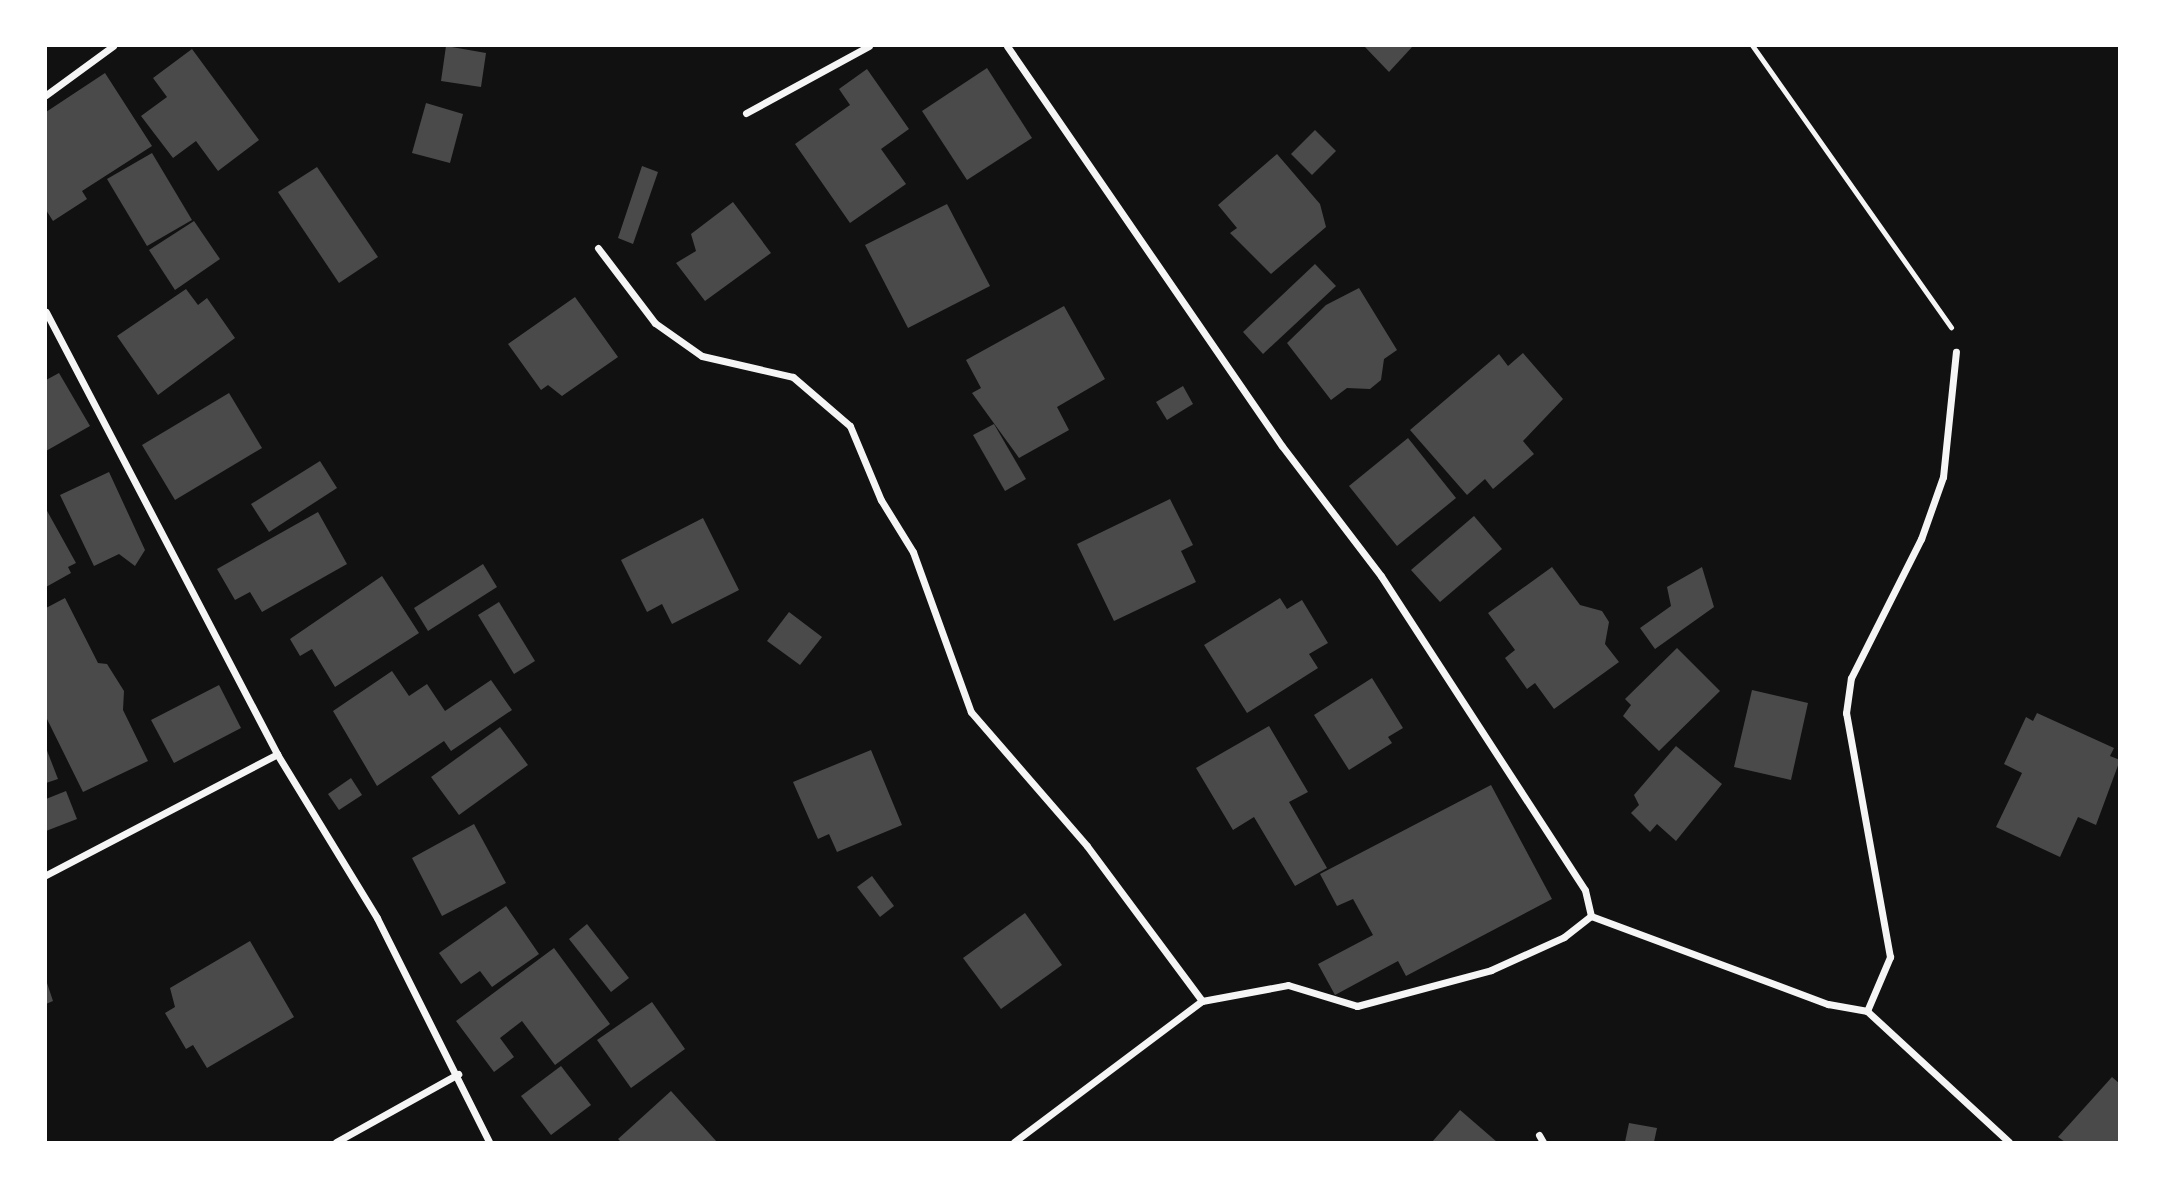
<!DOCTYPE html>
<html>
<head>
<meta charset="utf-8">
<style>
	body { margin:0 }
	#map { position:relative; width:2165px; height:1188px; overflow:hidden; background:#111; font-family:Ubuntu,sans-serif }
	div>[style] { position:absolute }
	.building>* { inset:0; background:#4a4a4a }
	.path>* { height:4.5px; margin:-2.25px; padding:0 2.25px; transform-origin:2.25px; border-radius:2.25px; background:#f5f5f5 }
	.minor>* { height:7px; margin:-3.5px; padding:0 3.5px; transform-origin:3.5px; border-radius:3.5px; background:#f5f5f5 }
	span { translate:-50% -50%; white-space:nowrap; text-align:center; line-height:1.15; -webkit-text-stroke:6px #fff; paint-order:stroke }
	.frame { position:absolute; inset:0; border:47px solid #fff; pointer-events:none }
</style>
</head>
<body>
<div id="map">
	<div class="building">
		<i style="clip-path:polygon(446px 46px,486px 53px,481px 87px,441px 81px)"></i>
		<i style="clip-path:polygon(1364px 46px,1413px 46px,1389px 72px)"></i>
		<i style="clip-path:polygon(192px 49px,259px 140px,218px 171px,196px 141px,173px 158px,141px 116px,167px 97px,153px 78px)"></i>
		<i style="clip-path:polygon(987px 68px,1032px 138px,967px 180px,922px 111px)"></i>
		<i style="clip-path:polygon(867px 69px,909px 129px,881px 149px,906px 184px,850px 223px,795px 144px,850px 105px,839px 89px)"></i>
		<i style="clip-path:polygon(105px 73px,152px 146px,82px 191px,87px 199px,53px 221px,46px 210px,46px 112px)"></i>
		<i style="clip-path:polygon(426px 103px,463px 114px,450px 163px,412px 153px)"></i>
		<i style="clip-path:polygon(1315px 130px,1336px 151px,1312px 175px,1291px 154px)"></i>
		<i style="clip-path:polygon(152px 153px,192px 220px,147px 246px,107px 179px)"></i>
		<i style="clip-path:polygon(1277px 154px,1320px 204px,1326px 227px,1271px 274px,1230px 233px,1237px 228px,1218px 205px)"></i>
		<i style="clip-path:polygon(642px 166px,658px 172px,633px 244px,618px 238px)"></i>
		<i style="clip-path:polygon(317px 167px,378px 257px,339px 283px,278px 192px)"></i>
		<i style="clip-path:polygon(733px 202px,771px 253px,705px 301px,676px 263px,696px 251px,691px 234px)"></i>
		<i style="clip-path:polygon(947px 204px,990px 286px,908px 328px,865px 245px)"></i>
		<i style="clip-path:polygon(194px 221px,220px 259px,175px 290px,149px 250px)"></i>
		<i style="clip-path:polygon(1315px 264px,1336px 286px,1263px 354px,1243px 332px)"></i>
		<i style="clip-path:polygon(1359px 288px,1397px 350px,1384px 359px,1381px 380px,1370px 389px,1347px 388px,1331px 400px,1287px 343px,1326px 305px)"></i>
		<i style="clip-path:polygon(186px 289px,198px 305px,207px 298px,235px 338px,158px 395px,117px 336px)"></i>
		<i style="clip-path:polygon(575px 297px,618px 357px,562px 396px,548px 385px,541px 390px,508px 344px)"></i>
		<i style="clip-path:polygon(1064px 306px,1105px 379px,1057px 407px,1069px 430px,1019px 458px,972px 393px,981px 388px,966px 360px)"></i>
		<i style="clip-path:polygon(1523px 353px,1563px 399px,1523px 441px,1534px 454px,1493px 489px,1485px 479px,1467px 495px,1410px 430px,1499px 354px,1508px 366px)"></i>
		<i style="clip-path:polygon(59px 373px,90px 426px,46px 451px,46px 380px)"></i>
		<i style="clip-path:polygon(1183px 386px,1193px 404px,1167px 420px,1156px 402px)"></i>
		<i style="clip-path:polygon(229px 393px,262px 448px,175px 500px,142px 445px)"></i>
		<i style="clip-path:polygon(994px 424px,1026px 479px,1005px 491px,973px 435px)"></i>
		<i style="clip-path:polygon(1408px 438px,1456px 498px,1397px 546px,1349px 486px)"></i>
		<i style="clip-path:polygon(320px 461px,337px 488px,269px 532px,251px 504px)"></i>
		<i style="clip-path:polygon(109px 472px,145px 550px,135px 566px,119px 554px,94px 566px,60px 495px)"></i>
		<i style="clip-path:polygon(1170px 499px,1193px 545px,1181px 551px,1196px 582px,1114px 621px,1077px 544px)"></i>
		<i style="clip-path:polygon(46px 509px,76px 563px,68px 567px,71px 573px,46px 587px)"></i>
		<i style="clip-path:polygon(318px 512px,347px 564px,262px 612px,250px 592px,235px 600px,217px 569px)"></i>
		<i style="clip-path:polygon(1474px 516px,1502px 549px,1440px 602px,1411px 570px)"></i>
		<i style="clip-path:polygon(703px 518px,739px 590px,672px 624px,662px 604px,647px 612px,621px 560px)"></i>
		<i style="clip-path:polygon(483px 564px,497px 587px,428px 631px,414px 608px)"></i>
		<i style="clip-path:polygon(1552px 567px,1580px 605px,1602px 611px,1609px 622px,1605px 644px,1619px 662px,1554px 709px,1535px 683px,1527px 689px,1505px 658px,1515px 650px,1488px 613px)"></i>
		<i style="clip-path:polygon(1702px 567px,1714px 607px,1655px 649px,1640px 628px,1671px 606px,1667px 587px)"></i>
		<i style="clip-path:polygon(382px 576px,419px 633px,335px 687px,312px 649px,300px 656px,290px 639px)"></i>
		<i style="clip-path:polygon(65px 598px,98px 663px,107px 664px,124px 691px,123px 710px,148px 761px,83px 792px,46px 717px,46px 608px)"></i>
		<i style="clip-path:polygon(1280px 598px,1287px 609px,1302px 600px,1328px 643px,1309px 654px,1318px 668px,1247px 713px,1204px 645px)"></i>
		<i style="clip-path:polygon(499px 602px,535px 661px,514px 674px,478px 615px)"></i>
		<i style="clip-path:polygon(789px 612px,822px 637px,800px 665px,767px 641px)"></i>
		<i style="clip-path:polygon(1677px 648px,1720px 691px,1659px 751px,1623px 716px,1631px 705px,1625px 699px)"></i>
		<i style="clip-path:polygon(392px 671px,409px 696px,427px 684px,445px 711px,491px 680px,512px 710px,451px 751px,444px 741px,377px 786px,333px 711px)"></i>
		<i style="clip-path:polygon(1372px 678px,1403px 728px,1388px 737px,1392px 743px,1349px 770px,1314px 715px)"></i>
		<i style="clip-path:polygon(219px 685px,241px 728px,174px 763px,151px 720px)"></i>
		<i style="clip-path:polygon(1752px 690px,1808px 703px,1791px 780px,1734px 767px)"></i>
		<i style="clip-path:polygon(2037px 713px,2114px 748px,2110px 756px,2120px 760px,2096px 825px,2078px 817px,2060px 857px,1996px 827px,2022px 773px,2004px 764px,2026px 717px,2033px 721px)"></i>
		<i style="clip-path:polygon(1269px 726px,1308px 792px,1289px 802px,1327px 868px,1295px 886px,1254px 817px,1233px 830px,1196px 768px)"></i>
		<i style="clip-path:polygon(500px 727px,528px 765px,459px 815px,431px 777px)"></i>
		<i style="clip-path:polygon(1676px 746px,1722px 784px,1676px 841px,1657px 824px,1650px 832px,1631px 813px,1639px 805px,1634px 795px)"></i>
		<i style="clip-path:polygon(46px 748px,58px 779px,46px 783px)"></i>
		<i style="clip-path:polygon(871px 750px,902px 825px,837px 852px,829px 834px,818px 839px,793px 782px)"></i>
		<i style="clip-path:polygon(351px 778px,362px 795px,339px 810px,328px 794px)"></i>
		<i style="clip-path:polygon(1491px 785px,1552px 899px,1406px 976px,1398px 961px,1335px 995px,1318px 964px,1373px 935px,1353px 899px,1337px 906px,1320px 874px)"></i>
		<i style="clip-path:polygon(66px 791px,77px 819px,46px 831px,46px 799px)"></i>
		<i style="clip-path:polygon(474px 824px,506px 883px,442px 916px,412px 858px)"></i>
		<i style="clip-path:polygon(872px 876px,894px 906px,880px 917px,857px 887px)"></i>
		<i style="clip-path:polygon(506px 906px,539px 954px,492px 987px,480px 971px,461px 984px,439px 953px)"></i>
		<i style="clip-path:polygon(1025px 913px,1062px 965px,1001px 1009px,963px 958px)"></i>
		<i style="clip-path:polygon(587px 924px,629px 978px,611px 992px,569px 939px)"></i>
		<i style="clip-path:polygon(250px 941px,294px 1017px,207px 1068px,193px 1045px,186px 1049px,165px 1013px,175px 1007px,170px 988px)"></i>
		<i style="clip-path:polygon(554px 948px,610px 1024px,555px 1065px,522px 1021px,500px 1038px,514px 1057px,494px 1072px,456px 1021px)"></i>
		<i style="clip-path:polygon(46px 980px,53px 1001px,46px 1004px)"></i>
		<i style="clip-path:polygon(652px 1002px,685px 1049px,631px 1088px,597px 1040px)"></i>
		<i style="clip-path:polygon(561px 1066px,591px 1105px,551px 1135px,521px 1096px)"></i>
		<i style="clip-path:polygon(2112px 1077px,2120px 1084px,2120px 1142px,2065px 1142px,2058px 1137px)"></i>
		<i style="clip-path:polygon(671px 1091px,717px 1142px,621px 1142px,618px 1139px)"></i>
		<i style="clip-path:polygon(1460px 1110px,1497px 1142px,1432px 1142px)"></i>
		<i style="clip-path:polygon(1629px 1123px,1657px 1128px,1654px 1142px,1625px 1142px)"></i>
	</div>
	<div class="path">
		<i style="left:1753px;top:46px;width:344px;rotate:54.8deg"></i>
	</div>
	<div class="minor">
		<i style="left:1007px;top:46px;width:485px;rotate:55.5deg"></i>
		<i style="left:1282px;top:446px;width:163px;rotate:52.7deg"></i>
		<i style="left:1381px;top:576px;width:374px;rotate:57deg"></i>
		<i style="left:1585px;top:890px;width:27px;rotate:77deg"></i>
		<i style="left:46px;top:95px;width:83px;rotate:-36.2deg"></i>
		<i style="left:746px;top:113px;width:140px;rotate:-28.6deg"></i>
		<i style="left:598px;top:248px;width:94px;rotate:52.8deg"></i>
		<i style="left:655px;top:323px;width:57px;rotate:35.1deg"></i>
		<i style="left:702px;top:356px;width:93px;rotate:13deg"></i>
		<i style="left:793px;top:377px;width:75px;rotate:40.7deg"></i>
		<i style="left:850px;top:426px;width:80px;rotate:67.3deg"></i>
		<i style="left:881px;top:500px;width:61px;rotate:58.4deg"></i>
		<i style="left:913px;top:552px;width:170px;rotate:70.1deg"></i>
		<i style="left:971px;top:712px;width:177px;rotate:49.1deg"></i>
		<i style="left:1087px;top:846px;width:193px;rotate:53.4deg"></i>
		<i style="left:46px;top:312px;width:499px;rotate:62.4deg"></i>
		<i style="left:277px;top:754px;width:192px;rotate:58.6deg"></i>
		<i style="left:377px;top:918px;width:250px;rotate:63.4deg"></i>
		<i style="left:46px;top:875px;width:261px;rotate:-27.6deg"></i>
		<i style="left:1591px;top:916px;width:253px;rotate:20.4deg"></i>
		<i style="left:1828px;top:1004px;width:40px;rotate:10deg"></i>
		<i style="left:1867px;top:1011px;width:193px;rotate:42.7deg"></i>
		<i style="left:1867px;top:1011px;width:59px;rotate:-66.9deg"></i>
		<i style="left:1890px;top:957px;width:248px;rotate:-100.2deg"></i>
		<i style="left:1846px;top:713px;width:35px;rotate:-82deg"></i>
		<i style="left:1851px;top:678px;width:156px;rotate:-63.3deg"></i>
		<i style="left:1921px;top:539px;width:66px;rotate:-70.5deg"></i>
		<i style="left:1943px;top:477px;width:126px;rotate:-84.1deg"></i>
		<i style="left:1539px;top:1135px;width:8px;rotate:60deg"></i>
		<i style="left:336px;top:1142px;width:140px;rotate:-29.1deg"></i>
		<i style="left:1014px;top:1142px;width:235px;rotate:-36.9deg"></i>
		<i style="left:1202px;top:1001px;width:87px;rotate:-10.5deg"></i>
		<i style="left:1288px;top:985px;width:72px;rotate:16.9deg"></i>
		<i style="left:1357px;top:1006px;width:139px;rotate:-15deg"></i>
		<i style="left:1491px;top:970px;width:80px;rotate:-24.3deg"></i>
		<i style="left:1564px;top:937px;width:34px;rotate:-38deg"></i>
	</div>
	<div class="frame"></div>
</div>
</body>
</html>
